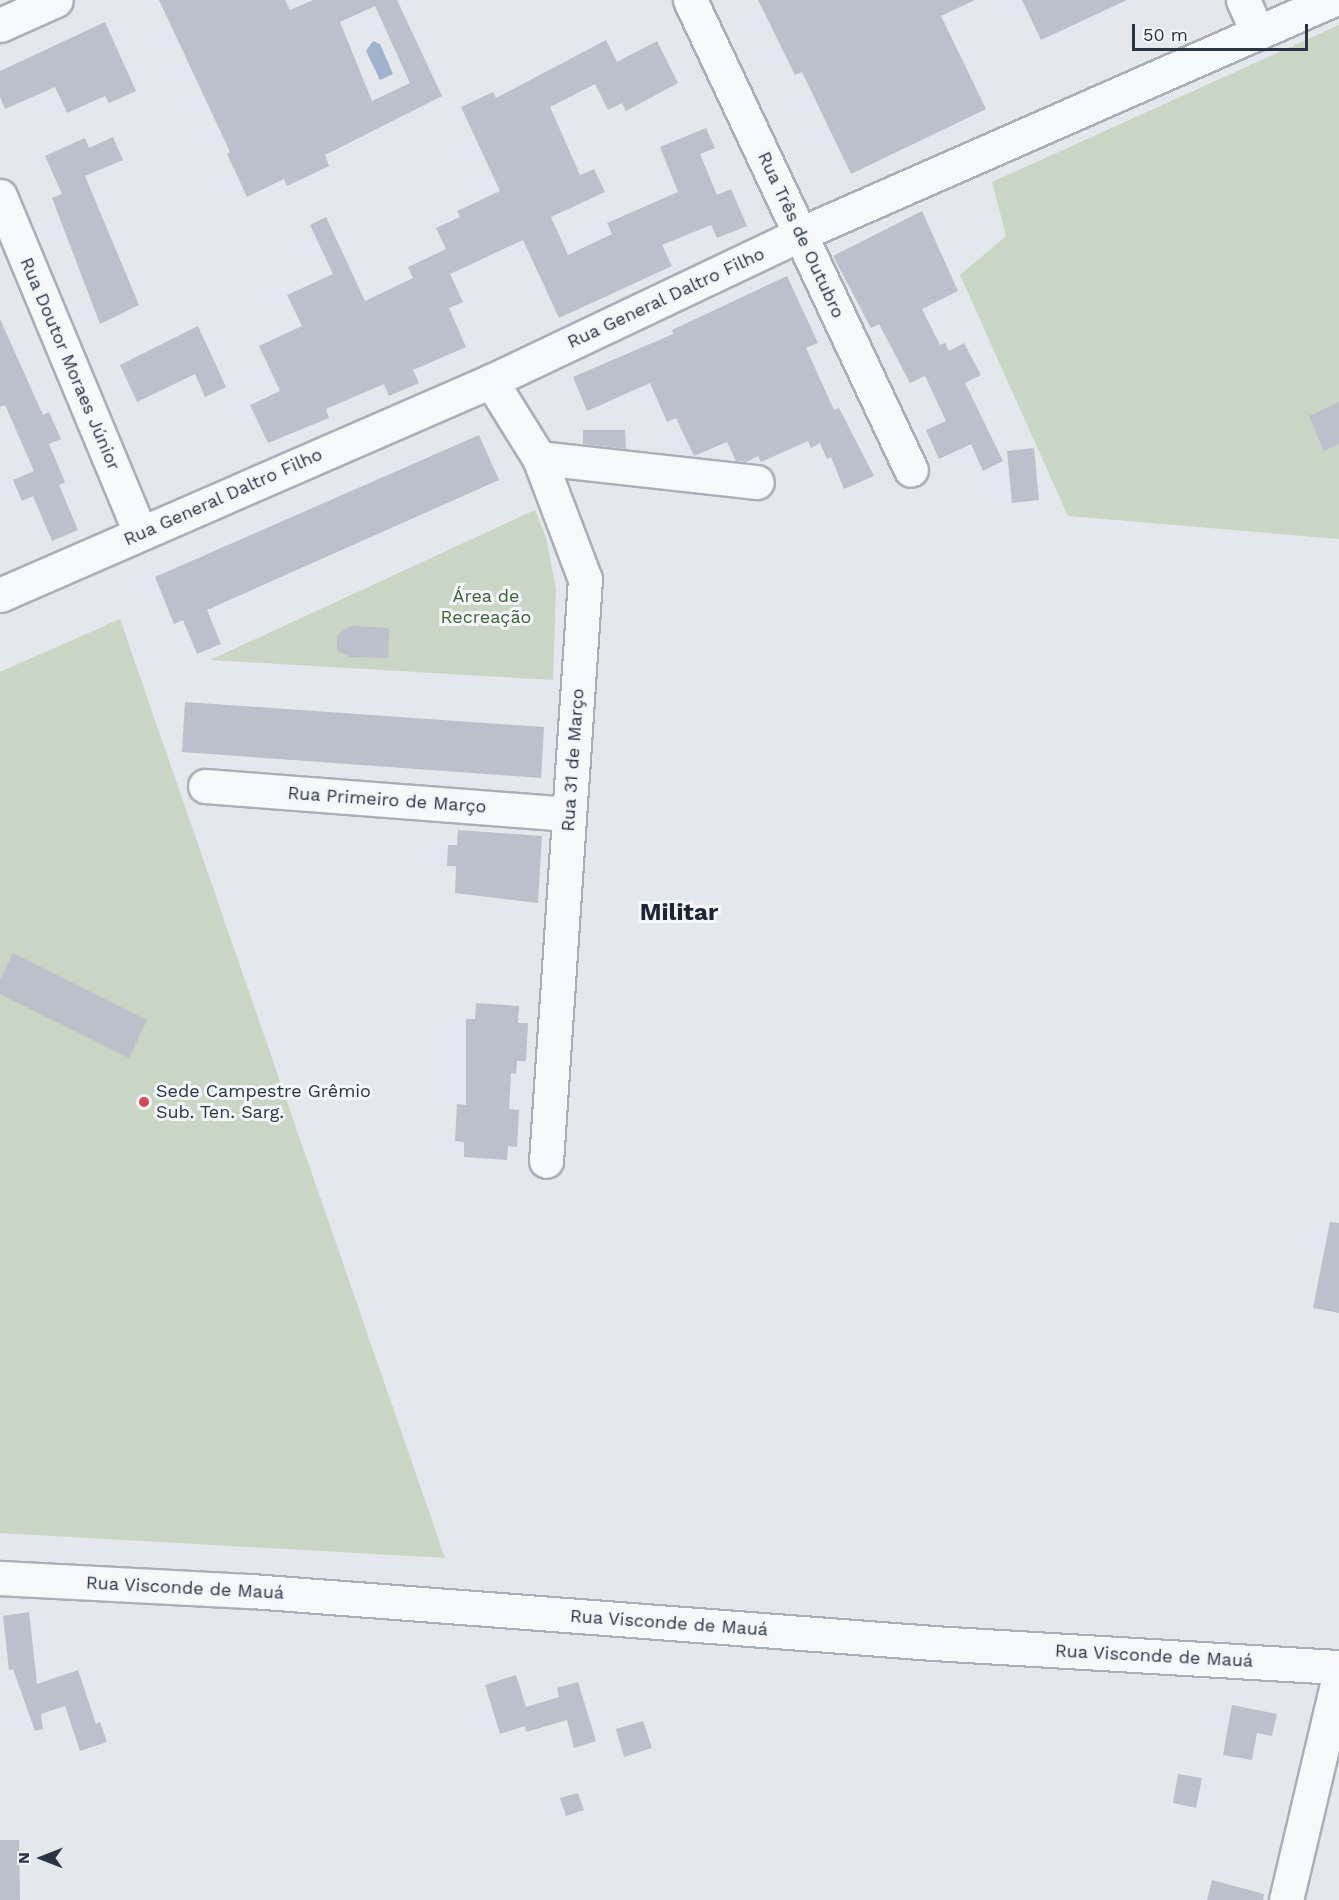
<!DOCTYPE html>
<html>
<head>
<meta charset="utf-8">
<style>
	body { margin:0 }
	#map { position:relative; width:1339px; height:1900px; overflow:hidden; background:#e4e7ec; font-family:"Work Sans",sans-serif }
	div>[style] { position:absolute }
	.green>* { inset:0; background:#c9d6c5 }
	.water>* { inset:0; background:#9fb4cc }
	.building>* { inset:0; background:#bbc0ca }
	.roads { filter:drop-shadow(2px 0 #a9aeb7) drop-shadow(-2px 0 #a9aeb7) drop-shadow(0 2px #a9aeb7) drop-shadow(0 -2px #a9aeb7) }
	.minor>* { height:33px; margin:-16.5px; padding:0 16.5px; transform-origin:16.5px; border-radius:16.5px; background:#f7f8fa }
	.dots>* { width:16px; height:16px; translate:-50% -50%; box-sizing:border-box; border:3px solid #f4f6f9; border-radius:50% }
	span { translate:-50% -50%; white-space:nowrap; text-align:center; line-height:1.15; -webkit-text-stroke:6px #f4f6f9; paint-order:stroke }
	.street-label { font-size:18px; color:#2b3445 }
	.park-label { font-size:18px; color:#3f6138 }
	.poi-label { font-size:18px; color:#2b3445 }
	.left { translate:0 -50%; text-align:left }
	.district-label { font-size:24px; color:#1d2536; font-weight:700 }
	.north { position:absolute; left:12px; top:1828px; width:60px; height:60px; -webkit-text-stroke:4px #f4f6f9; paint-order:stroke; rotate:270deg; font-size:16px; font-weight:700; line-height:24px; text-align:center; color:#2b3445 }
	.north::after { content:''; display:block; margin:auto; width:21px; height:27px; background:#2b3445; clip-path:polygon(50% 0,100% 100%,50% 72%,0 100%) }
	.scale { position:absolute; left:1132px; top:24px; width:176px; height:27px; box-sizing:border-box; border:3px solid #2b3445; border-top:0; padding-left:8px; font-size:18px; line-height:21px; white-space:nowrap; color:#2b3445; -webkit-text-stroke:4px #f4f6f9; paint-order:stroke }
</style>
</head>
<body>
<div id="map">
	<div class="green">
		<i style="clip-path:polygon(1339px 25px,1339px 539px,1068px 516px,960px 275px,1006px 236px,992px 182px)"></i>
		<i style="clip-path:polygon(535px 510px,546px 537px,556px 589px,553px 680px,210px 660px)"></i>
		<i style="clip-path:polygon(120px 619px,445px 1558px,0 1533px,0 672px)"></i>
	</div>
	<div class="water">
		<i style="clip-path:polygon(373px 41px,380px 44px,393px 74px,380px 80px,366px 51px)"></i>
	</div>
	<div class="building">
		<i style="clip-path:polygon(evenodd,159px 0,285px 0,290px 10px,313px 0,397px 0,442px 96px,325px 155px,329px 166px,287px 186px,284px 179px,247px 197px,227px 154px,230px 152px,159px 0,375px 6px,410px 83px,372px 101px,340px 22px,375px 6px)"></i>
		<i style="clip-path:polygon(758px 0,975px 0,941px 16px,986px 109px,851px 174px,802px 72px,795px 75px)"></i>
		<i style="clip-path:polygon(1022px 0,1127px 0,1041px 40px)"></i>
		<i style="clip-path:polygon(105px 22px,136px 91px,109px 103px,105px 96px,67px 113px,55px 87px,5px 109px,0 97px,0 71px)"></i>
		<i style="clip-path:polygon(606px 40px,617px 62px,657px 41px,678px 83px,626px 111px,622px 103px,608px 110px,595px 84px,550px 107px,580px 175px,594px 169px,605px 192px,551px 217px,568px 255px,612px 234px,607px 223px,678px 192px,660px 147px,706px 128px,715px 148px,700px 154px,717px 195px,731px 189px,747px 226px,717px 238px,711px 225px,662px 245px,672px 266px,559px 318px,523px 240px,450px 274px,463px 302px,449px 308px,466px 347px,413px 370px,419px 383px,389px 396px,384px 384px,326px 409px,329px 418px,268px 443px,250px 405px,280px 391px,259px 346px,302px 326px,287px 295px,333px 274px,310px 225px,326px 217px,365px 301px,413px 278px,408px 267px,446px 249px,436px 228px,460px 217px,457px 211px,500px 191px,461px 107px,493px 92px,496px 98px)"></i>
		<i style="clip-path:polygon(113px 137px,123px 160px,85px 176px,139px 305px,100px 324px,52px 198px,62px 194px,45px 156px,85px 138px,89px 148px)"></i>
		<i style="clip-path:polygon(922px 211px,958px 291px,922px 309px,940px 345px,945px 343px,949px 351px,964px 343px,981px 375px,965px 383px,1003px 461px,983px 471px,971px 444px,939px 459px,926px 430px,946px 421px,925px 376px,910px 383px,879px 324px,871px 328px,833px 256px)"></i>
		<i style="clip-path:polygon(787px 276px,818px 343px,806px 348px,834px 410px,839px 408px,874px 476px,844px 489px,831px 457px,827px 459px,820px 443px,811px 448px,808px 441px,761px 462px,758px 456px,746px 462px,736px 461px,727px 442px,694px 456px,676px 418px,667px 422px,650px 383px,587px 411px,573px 377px,673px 334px,672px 330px)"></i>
		<i style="clip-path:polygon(0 319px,43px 415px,49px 412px,61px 439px,49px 444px,65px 482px,59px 485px,78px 530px,52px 541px,33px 496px,22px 501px,13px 480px,34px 471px,5px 405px,0 407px)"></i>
		<i style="clip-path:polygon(198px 326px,226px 387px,205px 397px,195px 374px,137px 402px,120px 365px)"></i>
		<i style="clip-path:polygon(1339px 402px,1339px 444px,1324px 451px,1309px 416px)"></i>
		<i style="clip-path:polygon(583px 430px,625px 430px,626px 449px,583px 444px)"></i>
		<i style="clip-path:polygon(479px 435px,499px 480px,207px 610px,221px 644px,197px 654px,183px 620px,174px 624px,155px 577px)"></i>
		<i style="clip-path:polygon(1034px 448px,1039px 500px,1012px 503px,1007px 451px)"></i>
		<i style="clip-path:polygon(350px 626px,389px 628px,388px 658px,350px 657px,337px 651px,337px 635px)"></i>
		<i style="clip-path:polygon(185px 702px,544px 727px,541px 778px,182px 752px)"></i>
		<i style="clip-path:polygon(458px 830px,542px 836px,538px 903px,455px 893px,456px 866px,447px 866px,448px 845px,457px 845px)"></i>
		<i style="clip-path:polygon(13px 953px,147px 1020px,129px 1058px,0 994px,0 980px)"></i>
		<i style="clip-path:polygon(476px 1003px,519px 1006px,518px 1023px,528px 1023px,526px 1061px,517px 1061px,516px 1074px,511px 1073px,509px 1109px,519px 1110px,517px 1147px,508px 1146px,507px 1160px,464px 1157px,464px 1142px,455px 1141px,457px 1104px,466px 1105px,466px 1019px,475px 1019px)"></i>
		<i style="clip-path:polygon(1330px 1222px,1339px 1223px,1339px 1313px,1313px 1308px)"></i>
		<i style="clip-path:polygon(29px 1612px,37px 1684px,78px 1670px,96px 1724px,100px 1722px,107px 1742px,80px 1751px,65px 1706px,41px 1714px,43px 1729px,35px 1731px,13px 1669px,9px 1670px,3px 1616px)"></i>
		<i style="clip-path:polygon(516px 1675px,526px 1707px,559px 1697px,557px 1688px,578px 1682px,596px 1741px,574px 1748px,567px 1720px,526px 1732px,525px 1726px,500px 1734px,485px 1685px)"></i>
		<i style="clip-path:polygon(1232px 1705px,1277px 1714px,1272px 1736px,1257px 1733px,1252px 1760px,1223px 1755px)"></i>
		<i style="clip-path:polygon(643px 1721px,652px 1748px,624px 1757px,616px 1729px)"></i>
		<i style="clip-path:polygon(1178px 1774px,1202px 1778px,1196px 1808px,1173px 1803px)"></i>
		<i style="clip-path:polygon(578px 1793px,584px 1810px,566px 1816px,560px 1798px)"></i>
		<i style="clip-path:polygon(0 1840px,19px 1840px,20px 1900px,0 1900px)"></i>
		<i style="clip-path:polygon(1212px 1880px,1264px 1894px,1263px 1900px,1207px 1900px)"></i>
	</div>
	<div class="roads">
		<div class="minor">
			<i style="left:690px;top:0;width:519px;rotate:64.82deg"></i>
			<i style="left:1243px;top:0;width:36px;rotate:66deg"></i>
			<i style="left:0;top:25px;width:61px;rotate:-24.1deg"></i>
			<i style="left:0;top:196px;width:364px;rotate:67.4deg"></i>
			<i style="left:491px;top:381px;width:91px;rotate:58.1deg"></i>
			<i style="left:539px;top:458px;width:129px;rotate:69.2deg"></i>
			<i style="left:585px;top:579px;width:583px;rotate:93.83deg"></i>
			<i style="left:539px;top:458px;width:219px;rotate:6.3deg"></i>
			<i style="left:0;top:595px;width:536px;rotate:-23.55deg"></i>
			<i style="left:491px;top:381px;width:342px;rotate:-25.4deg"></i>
			<i style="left:800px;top:234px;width:581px;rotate:-23.74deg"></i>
			<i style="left:205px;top:786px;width:365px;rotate:4.4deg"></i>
			<i style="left:0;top:1578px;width:251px;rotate:3deg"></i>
			<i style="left:251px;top:1591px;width:684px;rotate:4.36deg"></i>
			<i style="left:933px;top:1643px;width:407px;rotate:3.4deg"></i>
			<i style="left:1286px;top:1900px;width:231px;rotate:-76.7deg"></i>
		</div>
	</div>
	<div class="dots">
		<i style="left:144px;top:1102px;background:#d1495b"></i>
	</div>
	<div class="street-label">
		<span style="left:801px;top:235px;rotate:65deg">Rua Três de Outubro</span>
		<span style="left:666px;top:298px;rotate:-25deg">Rua General Daltro Filho</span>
		<span style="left:70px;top:364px;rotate:67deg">Rua Doutor Moraes Júnior</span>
		<span style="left:223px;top:497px;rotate:-24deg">Rua General Daltro Filho</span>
		<span style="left:573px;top:760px;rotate:-86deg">Rua 31 de Março</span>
		<span style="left:387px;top:800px;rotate:4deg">Rua Primeiro de Março</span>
		<span style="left:185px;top:1588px;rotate:3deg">Rua Visconde de Mauá</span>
		<span style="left:669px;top:1623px;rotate:4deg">Rua Visconde de Mauá</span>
		<span style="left:1154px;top:1656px;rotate:3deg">Rua Visconde de Mauá</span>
	</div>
	<div class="park-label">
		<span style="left:486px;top:607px">Área de<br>Recreação</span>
	</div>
	<div class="poi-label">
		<span class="left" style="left:156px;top:1102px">Sede Campestre Grêmio<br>Sub. Ten. Sarg.</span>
	</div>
	<div class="district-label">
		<span style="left:679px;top:913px">Militar</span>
	</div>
	<div class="north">N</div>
	<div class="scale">50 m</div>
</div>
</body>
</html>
